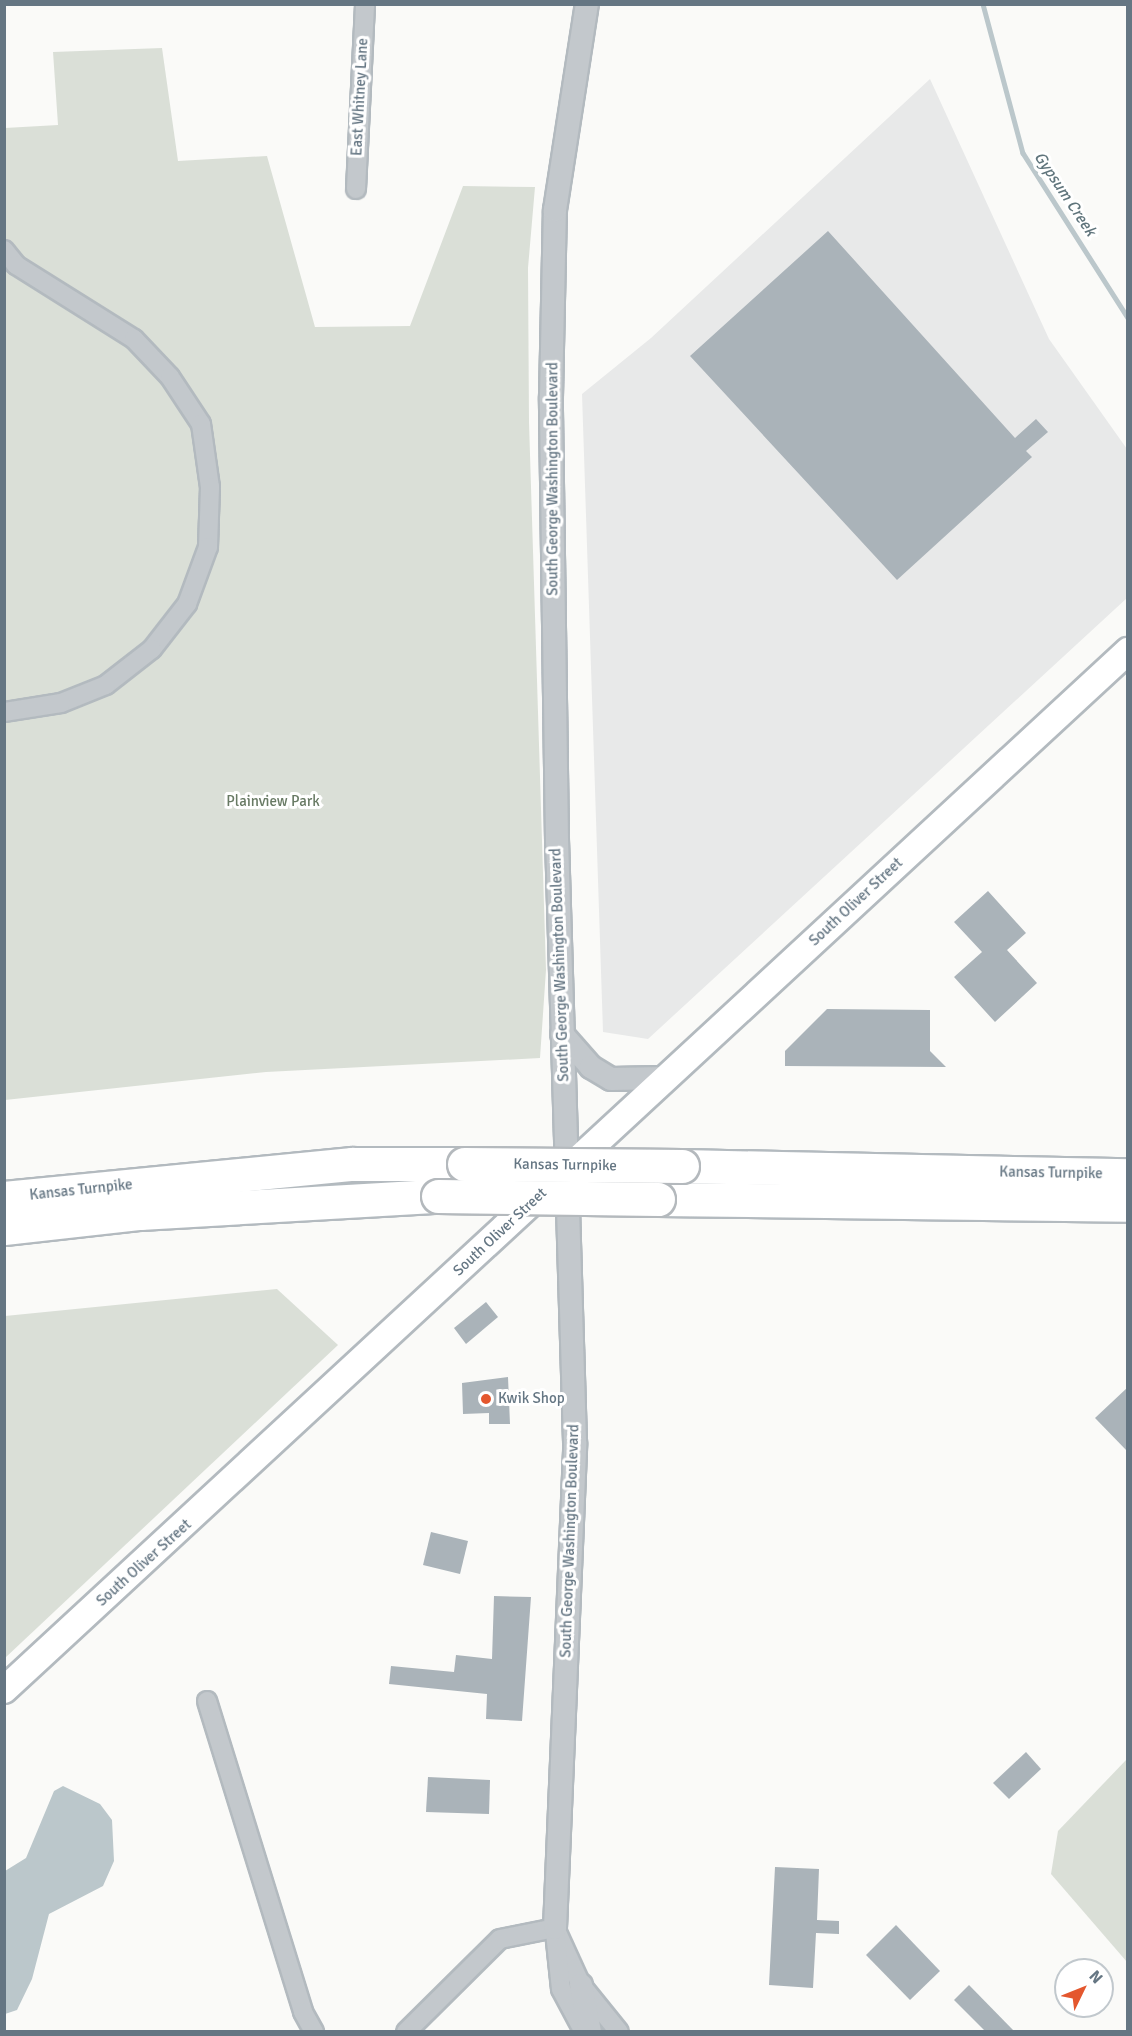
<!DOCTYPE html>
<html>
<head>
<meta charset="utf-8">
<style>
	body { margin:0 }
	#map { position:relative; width:1132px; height:2036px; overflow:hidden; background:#fafaf8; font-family:Signika,sans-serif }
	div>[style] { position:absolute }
	.built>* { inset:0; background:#e8e9e9 }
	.green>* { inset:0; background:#dadfd7 }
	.water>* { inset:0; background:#bbc7cb }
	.stream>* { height:4.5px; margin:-2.25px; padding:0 2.25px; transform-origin:2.25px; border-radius:2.25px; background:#bbc7cb }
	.building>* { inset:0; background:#aab3b9 }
	.roads { filter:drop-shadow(2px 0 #b3babf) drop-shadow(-2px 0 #b3babf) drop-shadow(0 2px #b3babf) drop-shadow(0 -2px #b3babf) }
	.minor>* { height:18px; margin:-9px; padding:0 9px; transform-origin:9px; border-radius:9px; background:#c3c8cc }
	.tertiary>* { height:22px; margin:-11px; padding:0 11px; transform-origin:11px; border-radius:11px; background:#c3c8cc }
	.secondary>* { height:26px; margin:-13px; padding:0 13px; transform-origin:13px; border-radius:13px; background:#fff }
	.motorway>* { height:33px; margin:-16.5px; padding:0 16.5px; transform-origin:16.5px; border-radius:16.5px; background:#fff }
	.bridges { filter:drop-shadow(2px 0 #b4b9bd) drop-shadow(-2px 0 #b4b9bd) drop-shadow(0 2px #b4b9bd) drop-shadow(0 -2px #b4b9bd) }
	.motorway-bridge>* { height:33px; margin:-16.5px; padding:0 16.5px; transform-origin:16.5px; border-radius:16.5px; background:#fff }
	.dots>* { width:16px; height:16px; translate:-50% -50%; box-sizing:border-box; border:3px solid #fff; border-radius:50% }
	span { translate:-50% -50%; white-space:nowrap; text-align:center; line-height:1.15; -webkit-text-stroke:6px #fff; paint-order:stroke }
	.street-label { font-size:15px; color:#657683 }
	.park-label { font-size:15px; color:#687a64 }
	.poi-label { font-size:15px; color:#657683 }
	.left { translate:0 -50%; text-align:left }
	.water-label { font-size:16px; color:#60757c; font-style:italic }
	.frame { position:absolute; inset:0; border:6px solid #657683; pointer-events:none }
	.north { position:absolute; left:1054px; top:1958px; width:60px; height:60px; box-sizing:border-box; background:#fff; border:2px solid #c1c8cd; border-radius:50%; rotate:47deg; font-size:16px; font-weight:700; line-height:24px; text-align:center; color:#657683 }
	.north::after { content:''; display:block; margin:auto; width:21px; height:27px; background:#e4572e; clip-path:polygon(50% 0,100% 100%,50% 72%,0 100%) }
</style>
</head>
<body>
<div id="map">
	<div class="built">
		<i style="clip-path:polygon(930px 79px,1049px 339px,1127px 449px,1127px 598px,648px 1039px,603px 1032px,582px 394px,651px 338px)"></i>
	</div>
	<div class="green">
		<i style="clip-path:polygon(162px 48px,178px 161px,267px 156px,315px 327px,410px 326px,463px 186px,535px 187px,528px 268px,529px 422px,546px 970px,540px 1058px,266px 1072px,5px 1100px,5px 128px,58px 125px,53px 52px)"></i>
		<i style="clip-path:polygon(277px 1289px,338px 1345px,5px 1658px,5px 1316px)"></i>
		<i style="clip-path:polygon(1127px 1759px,1127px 1962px,1051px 1874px,1058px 1831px)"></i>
	</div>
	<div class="water">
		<i style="clip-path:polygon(63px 1786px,100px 1804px,112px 1820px,114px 1861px,103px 1886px,49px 1914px,32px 1979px,17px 2010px,5px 2014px,5px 1871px,26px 1858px,54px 1791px)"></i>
	</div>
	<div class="stream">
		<i style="left:983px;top:4px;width:154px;rotate:75deg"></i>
		<i style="left:1023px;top:153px;width:196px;rotate:57.5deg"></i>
	</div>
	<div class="building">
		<i style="clip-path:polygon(828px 231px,1015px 438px,1036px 419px,1048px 432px,1026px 451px,1032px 457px,897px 580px,690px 356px)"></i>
		<i style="clip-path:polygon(988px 891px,1026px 933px,1007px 950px,1037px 983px,995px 1022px,954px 977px,982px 952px,954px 922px)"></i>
		<i style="clip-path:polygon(827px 1009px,930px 1010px,930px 1051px,946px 1067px,785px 1066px,785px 1051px)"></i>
		<i style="clip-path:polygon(486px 1302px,498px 1317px,466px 1344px,454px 1328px)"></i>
		<i style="clip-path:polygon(508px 1377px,510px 1424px,489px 1424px,489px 1413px,463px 1414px,462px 1383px)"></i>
		<i style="clip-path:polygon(1128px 1387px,1128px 1452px,1095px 1418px)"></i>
		<i style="clip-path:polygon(431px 1532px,468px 1541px,460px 1574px,423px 1565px)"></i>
		<i style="clip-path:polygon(494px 1596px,531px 1597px,522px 1721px,486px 1719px,487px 1694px,389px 1684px,391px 1666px,454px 1672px,456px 1655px,492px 1659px)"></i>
		<i style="clip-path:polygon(1026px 1752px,1041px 1769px,1009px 1799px,993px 1783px)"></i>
		<i style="clip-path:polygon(428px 1777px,490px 1780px,489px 1814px,426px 1812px)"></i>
		<i style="clip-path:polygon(775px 1867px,819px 1869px,817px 1920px,839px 1921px,839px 1934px,816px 1933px,813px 1988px,769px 1985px)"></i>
		<i style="clip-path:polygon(896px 1925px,940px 1971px,910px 2000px,866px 1955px)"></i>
		<i style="clip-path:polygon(969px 1985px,1014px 2031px,985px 2031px,954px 2000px)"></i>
	</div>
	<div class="roads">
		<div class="minor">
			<i style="left:356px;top:189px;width:185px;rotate:-87.2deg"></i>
			<i style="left:4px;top:250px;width:19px;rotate:51deg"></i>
			<i style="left:16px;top:265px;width:139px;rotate:32.1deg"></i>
			<i style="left:134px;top:339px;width:52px;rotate:46.5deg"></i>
			<i style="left:170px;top:377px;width:56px;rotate:56.6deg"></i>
			<i style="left:201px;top:424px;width:64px;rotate:81.9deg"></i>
			<i style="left:210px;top:487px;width:60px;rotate:91.9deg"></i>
			<i style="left:208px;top:547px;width:61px;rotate:110.2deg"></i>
			<i style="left:187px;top:604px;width:57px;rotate:127.9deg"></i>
			<i style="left:152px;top:649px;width:58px;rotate:142deg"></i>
			<i style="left:106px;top:685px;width:48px;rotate:158.2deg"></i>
			<i style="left:61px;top:703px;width:58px;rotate:171deg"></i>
			<i style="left:207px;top:1701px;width:325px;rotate:72.8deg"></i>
			<i style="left:303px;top:2012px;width:23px;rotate:61deg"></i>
			<i style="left:555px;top:1928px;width:63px;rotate:65.5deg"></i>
			<i style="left:581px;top:1985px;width:60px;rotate:51deg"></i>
			<i style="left:555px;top:1932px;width:57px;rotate:84deg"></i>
			<i style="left:561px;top:1989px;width:49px;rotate:61.9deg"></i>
			<i style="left:406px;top:2032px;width:132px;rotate:-44.7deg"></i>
			<i style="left:500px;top:1939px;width:56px;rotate:-11.3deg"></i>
		</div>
		<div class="tertiary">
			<i style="left:562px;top:1034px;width:44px;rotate:48.7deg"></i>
			<i style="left:591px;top:1067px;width:23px;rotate:31deg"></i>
			<i style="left:611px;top:1079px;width:54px;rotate:-1.1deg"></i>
			<i style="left:555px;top:1928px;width:486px;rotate:-87.6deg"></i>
			<i style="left:575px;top:1442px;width:602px;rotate:-91.71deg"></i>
			<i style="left:557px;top:840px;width:443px;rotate:-90.8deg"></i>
			<i style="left:551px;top:397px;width:187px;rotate:-88.8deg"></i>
			<i style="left:555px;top:210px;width:208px;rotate:-81.2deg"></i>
			<i style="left:581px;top:1985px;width:48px;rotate:79.2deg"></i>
		</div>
		<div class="secondary">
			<i style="left:4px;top:1690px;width:1531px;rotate:-42.75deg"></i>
		</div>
		<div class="motorway">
			<i style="left:682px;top:1166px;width:446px;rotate:1.2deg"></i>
			<i style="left:4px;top:1198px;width:350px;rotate:-5.6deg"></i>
			<i style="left:352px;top:1164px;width:112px"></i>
			<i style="left:658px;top:1199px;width:470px;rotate:0.7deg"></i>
			<i style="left:4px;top:1228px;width:137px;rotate:-6.3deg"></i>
			<i style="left:140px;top:1213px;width:298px;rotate:-3.3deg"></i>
		</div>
	</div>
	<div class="bridges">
		<div class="motorway-bridge">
			<i style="left:464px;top:1164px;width:218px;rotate:0.5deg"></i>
			<i style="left:438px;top:1196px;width:220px;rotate:0.8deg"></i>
		</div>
	</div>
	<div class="dots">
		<i style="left:486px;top:1399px;background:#e4572e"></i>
	</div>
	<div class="street-label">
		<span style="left:360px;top:97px;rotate:-87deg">East Whitney Lane</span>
		<span style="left:553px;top:479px;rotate:-90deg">South George Washington Boulevard</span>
		<span style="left:856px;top:902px;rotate:-43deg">South Oliver Street</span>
		<span style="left:560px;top:965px;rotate:-92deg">South George Washington Boulevard</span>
		<span style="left:565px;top:1165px;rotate:1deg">Kansas Turnpike</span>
		<span style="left:1051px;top:1173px;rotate:1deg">Kansas Turnpike</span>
		<span style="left:81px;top:1190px;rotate:-6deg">Kansas Turnpike</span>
		<span style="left:500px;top:1232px;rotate:-43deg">South Oliver Street</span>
		<span style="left:570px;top:1541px;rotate:-88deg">South George Washington Boulevard</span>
		<span style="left:144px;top:1563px;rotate:-42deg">South Oliver Street</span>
	</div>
	<div class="park-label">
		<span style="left:273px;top:802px">Plainview Park</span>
	</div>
	<div class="poi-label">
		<span class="left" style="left:498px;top:1399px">Kwik Shop</span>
	</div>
	<div class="water-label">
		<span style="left:1065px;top:194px;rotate:56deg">Gypsum Creek</span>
	</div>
	<div class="frame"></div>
	<div class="north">N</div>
</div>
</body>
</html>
